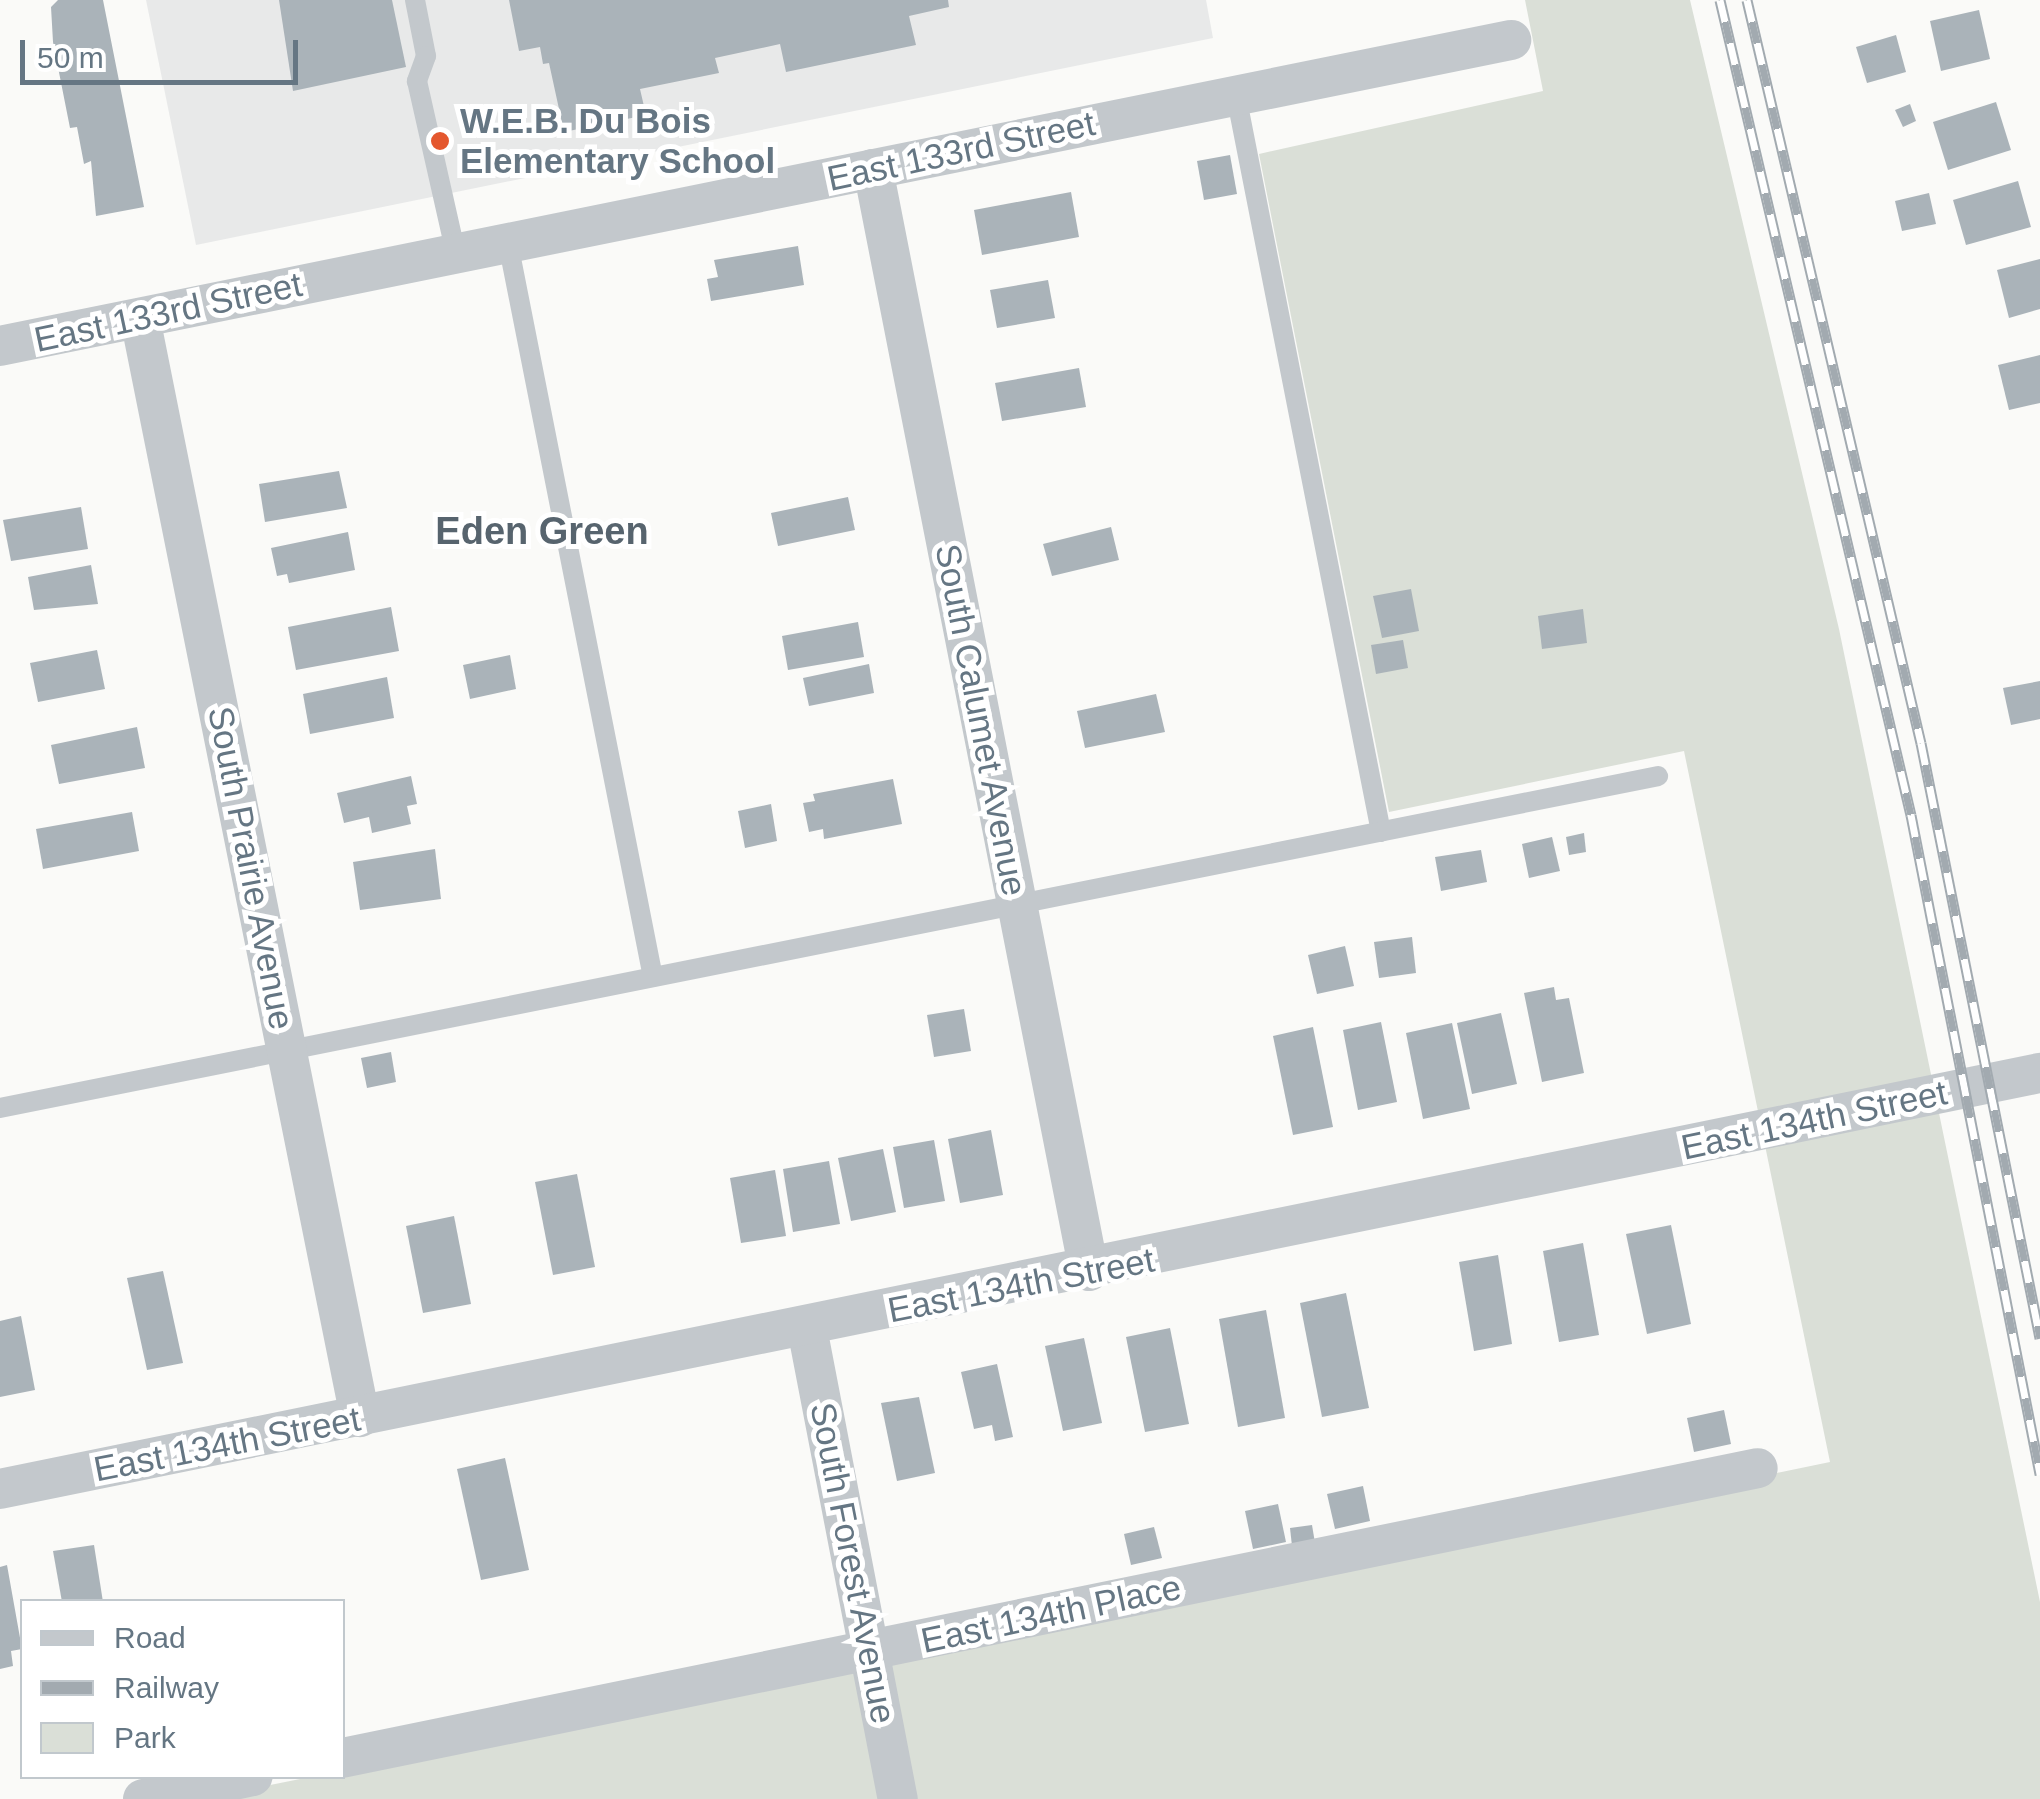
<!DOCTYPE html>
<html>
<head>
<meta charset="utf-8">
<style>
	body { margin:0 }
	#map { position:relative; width:2040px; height:1799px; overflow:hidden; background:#fafaf8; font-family:Arial,sans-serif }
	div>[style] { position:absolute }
	.built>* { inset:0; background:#e8e9e9 }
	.green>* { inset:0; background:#dadfd7 }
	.building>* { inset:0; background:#aab3b9 }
	.lane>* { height:20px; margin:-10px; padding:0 10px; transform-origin:10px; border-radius:10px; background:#c3c8cc }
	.street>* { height:40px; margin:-20px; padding:0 20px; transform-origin:20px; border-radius:20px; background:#c3c8cc }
	.rail>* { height:11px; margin-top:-5.5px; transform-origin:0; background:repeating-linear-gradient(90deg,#fff 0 22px,#a2aab0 0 44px); box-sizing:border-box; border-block:2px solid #a2aab0 }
	.dots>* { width:28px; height:28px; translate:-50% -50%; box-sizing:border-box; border:5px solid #fff; border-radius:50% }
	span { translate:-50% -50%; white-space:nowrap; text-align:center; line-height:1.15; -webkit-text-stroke:10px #fff; paint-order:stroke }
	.poi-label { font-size:35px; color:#657683; font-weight:700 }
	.left { translate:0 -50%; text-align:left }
	.street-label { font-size:35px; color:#657683 }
	.neighbourhood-label { font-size:38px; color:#57646e; font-weight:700 }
	.legend { position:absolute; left:20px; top:1599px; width:325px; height:180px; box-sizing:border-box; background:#fff; border:2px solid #c1c8cd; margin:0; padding:12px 18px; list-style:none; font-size:30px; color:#657683 }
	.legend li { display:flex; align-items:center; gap:20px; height:50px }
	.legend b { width:50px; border:2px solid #c1c8cd }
	.scale { position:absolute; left:20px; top:40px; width:278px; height:45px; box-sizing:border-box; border:5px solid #657683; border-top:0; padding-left:12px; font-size:30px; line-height:35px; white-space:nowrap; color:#657683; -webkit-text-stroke:8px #fff; paint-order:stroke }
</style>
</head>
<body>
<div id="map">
	<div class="built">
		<i style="clip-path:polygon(146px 0,1206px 0,1213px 38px,196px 245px)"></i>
	</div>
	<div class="green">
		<i style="clip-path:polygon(1525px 0,1690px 0,1839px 629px,2040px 1602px,2040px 1799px,201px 1799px,310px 1777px,342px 1776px,343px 1770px,1830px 1462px,1684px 751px,1389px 812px,1259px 154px,1543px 91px)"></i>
	</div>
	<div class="building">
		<i style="clip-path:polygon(58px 0,103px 0,144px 207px,96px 216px,91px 161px,84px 164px,77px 127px,70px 128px,53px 42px,51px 7px)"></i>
		<i style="clip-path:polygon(279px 0,392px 0,406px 67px,293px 91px)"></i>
		<i style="clip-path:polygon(509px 0,948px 0,949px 7px,909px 16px,916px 45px,786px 72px,780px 44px,715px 58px,719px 73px,640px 89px,646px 115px,564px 132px,549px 63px,543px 64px,540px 47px,519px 51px)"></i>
		<i style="clip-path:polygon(1979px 10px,1990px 59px,1941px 71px,1930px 21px)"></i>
		<i style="clip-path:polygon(1896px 35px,1906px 72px,1867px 83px,1856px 47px)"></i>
		<i style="clip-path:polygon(1996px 102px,2011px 150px,1948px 170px,1933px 122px)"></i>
		<i style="clip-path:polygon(1910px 104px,1916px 121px,1903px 127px,1895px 110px)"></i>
		<i style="clip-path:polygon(1230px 155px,1237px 194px,1204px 200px,1197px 161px)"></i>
		<i style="clip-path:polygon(2018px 181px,2031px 227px,1966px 245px,1953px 200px)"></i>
		<i style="clip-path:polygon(1071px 192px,1079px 237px,982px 255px,974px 210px)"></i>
		<i style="clip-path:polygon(1929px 193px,1936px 224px,1902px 231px,1895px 201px)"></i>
		<i style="clip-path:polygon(798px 246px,804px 285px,711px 301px,707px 279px,718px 277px,714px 260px)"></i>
		<i style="clip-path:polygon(2040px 259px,2040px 309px,2009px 318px,1997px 270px)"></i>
		<i style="clip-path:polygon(1048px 280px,1055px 318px,997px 328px,990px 290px)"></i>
		<i style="clip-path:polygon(2040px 355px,2040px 403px,2009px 410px,1998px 365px)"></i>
		<i style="clip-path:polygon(1079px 368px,1086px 407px,1002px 421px,995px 383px)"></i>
		<i style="clip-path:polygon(339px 471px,347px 508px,265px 522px,259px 484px)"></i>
		<i style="clip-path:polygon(848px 497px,855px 530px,778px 546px,771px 513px)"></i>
		<i style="clip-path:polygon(81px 507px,88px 549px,11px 561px,3px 520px)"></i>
		<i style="clip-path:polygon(1111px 527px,1119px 560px,1052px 576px,1043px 544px)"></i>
		<i style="clip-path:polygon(348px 532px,355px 570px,289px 583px,287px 574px,277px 576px,271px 548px)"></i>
		<i style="clip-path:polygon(91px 565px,98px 604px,34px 610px,28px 577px)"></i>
		<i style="clip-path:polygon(1411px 589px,1419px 631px,1382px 638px,1373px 596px)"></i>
		<i style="clip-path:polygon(391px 607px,399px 651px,296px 670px,288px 627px)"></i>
		<i style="clip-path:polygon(1583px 609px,1587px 643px,1542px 649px,1538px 616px)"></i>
		<i style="clip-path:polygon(858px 622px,864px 657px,788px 670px,782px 636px)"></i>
		<i style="clip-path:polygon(1403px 640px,1408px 668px,1376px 674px,1371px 645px)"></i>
		<i style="clip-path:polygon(97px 650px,105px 689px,38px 702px,30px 663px)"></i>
		<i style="clip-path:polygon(510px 655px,516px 689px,470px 699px,463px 665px)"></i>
		<i style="clip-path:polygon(869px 664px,874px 693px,809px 706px,803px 678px)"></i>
		<i style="clip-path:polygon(387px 677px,394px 718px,310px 734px,303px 694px)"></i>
		<i style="clip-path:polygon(2040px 681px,2040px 719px,2011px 725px,2003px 688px)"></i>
		<i style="clip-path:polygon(1156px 694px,1165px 732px,1085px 748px,1077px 711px)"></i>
		<i style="clip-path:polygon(137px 727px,145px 768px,59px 784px,51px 745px)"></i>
		<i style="clip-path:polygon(411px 776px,417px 804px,407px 806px,411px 824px,372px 833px,369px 817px,344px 823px,337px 793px)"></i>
		<i style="clip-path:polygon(893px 779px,902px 824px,824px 839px,823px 829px,809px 832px,803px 803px,815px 801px,813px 794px)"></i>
		<i style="clip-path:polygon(771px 804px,777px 841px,745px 848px,738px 811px)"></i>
		<i style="clip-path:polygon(132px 812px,139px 851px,43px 869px,36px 829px)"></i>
		<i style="clip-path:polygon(1584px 833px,1586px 852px,1569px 855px,1566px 837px)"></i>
		<i style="clip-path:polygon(1552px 837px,1560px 871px,1529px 878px,1522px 844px)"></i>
		<i style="clip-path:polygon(435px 849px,441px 899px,360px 910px,353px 862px)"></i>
		<i style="clip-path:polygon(1481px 850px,1487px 882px,1441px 891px,1435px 857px)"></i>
		<i style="clip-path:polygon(1412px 937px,1416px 973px,1379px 978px,1374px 942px)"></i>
		<i style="clip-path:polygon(1345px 946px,1354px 986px,1317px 994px,1308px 955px)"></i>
		<i style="clip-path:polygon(1554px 987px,1556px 1000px,1569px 998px,1584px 1073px,1542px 1082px,1524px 993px)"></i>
		<i style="clip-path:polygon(964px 1009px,971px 1051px,934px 1057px,927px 1015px)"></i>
		<i style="clip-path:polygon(1501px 1013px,1517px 1084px,1472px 1094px,1457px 1023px)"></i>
		<i style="clip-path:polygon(1381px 1022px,1397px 1102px,1358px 1110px,1343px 1030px)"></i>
		<i style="clip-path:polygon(1452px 1023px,1470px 1109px,1423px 1119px,1406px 1033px)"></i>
		<i style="clip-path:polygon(1313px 1027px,1333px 1127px,1293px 1135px,1273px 1036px)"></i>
		<i style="clip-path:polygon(391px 1052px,396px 1082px,367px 1088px,361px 1058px)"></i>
		<i style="clip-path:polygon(991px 1130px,1003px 1195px,960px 1203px,948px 1139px)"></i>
		<i style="clip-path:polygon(934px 1140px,945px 1201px,904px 1208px,893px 1147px)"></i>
		<i style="clip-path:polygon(883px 1149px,896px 1212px,851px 1221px,838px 1158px)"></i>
		<i style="clip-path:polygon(829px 1161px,840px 1224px,793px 1232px,783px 1169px)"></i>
		<i style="clip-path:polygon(775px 1170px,786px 1236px,741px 1243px,730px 1178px)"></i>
		<i style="clip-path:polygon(577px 1174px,595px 1267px,553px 1275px,535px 1182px)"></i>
		<i style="clip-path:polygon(454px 1216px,471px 1304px,423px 1313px,406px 1226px)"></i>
		<i style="clip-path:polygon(1671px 1225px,1691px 1324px,1647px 1334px,1626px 1234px)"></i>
		<i style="clip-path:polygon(1583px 1243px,1599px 1335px,1559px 1342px,1543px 1251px)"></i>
		<i style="clip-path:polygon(1498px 1255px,1512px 1344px,1474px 1351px,1459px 1262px)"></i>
		<i style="clip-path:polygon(163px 1271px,183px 1363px,147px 1370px,127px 1278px)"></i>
		<i style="clip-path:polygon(1346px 1293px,1369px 1408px,1322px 1417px,1300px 1303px)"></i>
		<i style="clip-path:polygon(1266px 1310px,1285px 1418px,1238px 1427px,1219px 1319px)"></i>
		<i style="clip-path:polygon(21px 1316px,35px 1390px,0 1397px,0 1321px)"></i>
		<i style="clip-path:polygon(1170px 1328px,1189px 1424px,1145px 1432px,1126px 1337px)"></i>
		<i style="clip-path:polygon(1084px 1338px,1102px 1423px,1063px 1431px,1045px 1346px)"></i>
		<i style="clip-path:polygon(997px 1364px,1013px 1437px,995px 1441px,992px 1425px,974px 1429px,961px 1372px)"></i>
		<i style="clip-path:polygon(919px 1397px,935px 1473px,897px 1481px,881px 1403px)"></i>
		<i style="clip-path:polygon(1724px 1410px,1731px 1444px,1694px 1452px,1687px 1418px)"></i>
		<i style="clip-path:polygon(505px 1458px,529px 1570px,481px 1580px,457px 1469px)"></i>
		<i style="clip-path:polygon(1363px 1486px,1370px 1521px,1335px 1529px,1327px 1494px)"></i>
		<i style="clip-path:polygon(1278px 1504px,1286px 1542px,1253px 1549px,1245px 1511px)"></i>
		<i style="clip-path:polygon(1312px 1525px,1315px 1543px,1292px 1546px,1290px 1528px)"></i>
		<i style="clip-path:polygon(1154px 1527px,1162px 1558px,1131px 1565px,1124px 1534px)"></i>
		<i style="clip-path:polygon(94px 1545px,103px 1602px,62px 1602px,53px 1551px)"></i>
		<i style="clip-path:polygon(7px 1565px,22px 1649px,11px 1651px,13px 1666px,0 1669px,0 1567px)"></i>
	</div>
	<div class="lane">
		<i style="left:415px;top:0;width:57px;rotate:78.9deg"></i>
		<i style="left:426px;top:56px;width:27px;rotate:110deg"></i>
		<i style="left:417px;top:81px;width:177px;rotate:77.3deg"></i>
		<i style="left:1236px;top:95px;width:751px;rotate:78.87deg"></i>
		<i style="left:508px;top:243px;width:748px;rotate:78.83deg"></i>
		<i style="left:0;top:1108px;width:1691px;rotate:-11.32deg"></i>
	</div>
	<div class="street">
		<i style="left:873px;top:169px;width:1123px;rotate:78.91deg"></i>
		<i style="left:140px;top:318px;width:1121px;rotate:78.68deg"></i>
		<i style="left:0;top:346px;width:1542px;rotate:-11.45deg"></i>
		<i style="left:807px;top:1328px;width:480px;rotate:79.1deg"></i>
		<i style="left:0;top:1489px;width:2082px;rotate:-11.53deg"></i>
		<i style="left:342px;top:1758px;width:1445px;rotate:-11.57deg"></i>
		<i style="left:143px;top:1799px;width:112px;rotate:-11.8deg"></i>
	</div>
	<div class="rail">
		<i style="left:1720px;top:0;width:837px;rotate:76.81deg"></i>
		<i style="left:1911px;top:815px;width:672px;rotate:78.92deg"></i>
		<i style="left:1747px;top:0;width:763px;rotate:76.82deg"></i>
		<i style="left:1921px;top:743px;width:607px;rotate:78.69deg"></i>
	</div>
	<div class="dots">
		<i style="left:440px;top:141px;background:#e4572e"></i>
	</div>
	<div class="poi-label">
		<span class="left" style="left:460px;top:141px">W.E.B. Du Bois<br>Elementary School</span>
	</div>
	<div class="street-label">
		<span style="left:961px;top:151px;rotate:-12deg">East 133rd Street</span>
		<span style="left:168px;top:312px;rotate:-12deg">East 133rd Street</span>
		<span style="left:981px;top:720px;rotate:79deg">South Calumet Avenue</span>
		<span style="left:251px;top:868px;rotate:79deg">South Prairie Avenue</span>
		<span style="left:1814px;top:1120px;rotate:-12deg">East 134th Street</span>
		<span style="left:1021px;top:1285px;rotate:-11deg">East 134th Street</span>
		<span style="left:227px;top:1444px;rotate:-11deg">East 134th Street</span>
		<span style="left:853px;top:1563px;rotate:79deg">South Forest Avenue</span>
		<span style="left:1051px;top:1614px;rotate:-12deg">East 134th Place</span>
	</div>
	<div class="neighbourhood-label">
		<span style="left:542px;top:532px">Eden Green</span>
	</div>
	<ul class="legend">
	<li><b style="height:12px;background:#c3c8cc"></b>Road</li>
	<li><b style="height:12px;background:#a2aab0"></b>Railway</li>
	<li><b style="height:28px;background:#dadfd7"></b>Park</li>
	</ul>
	<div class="scale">50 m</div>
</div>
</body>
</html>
